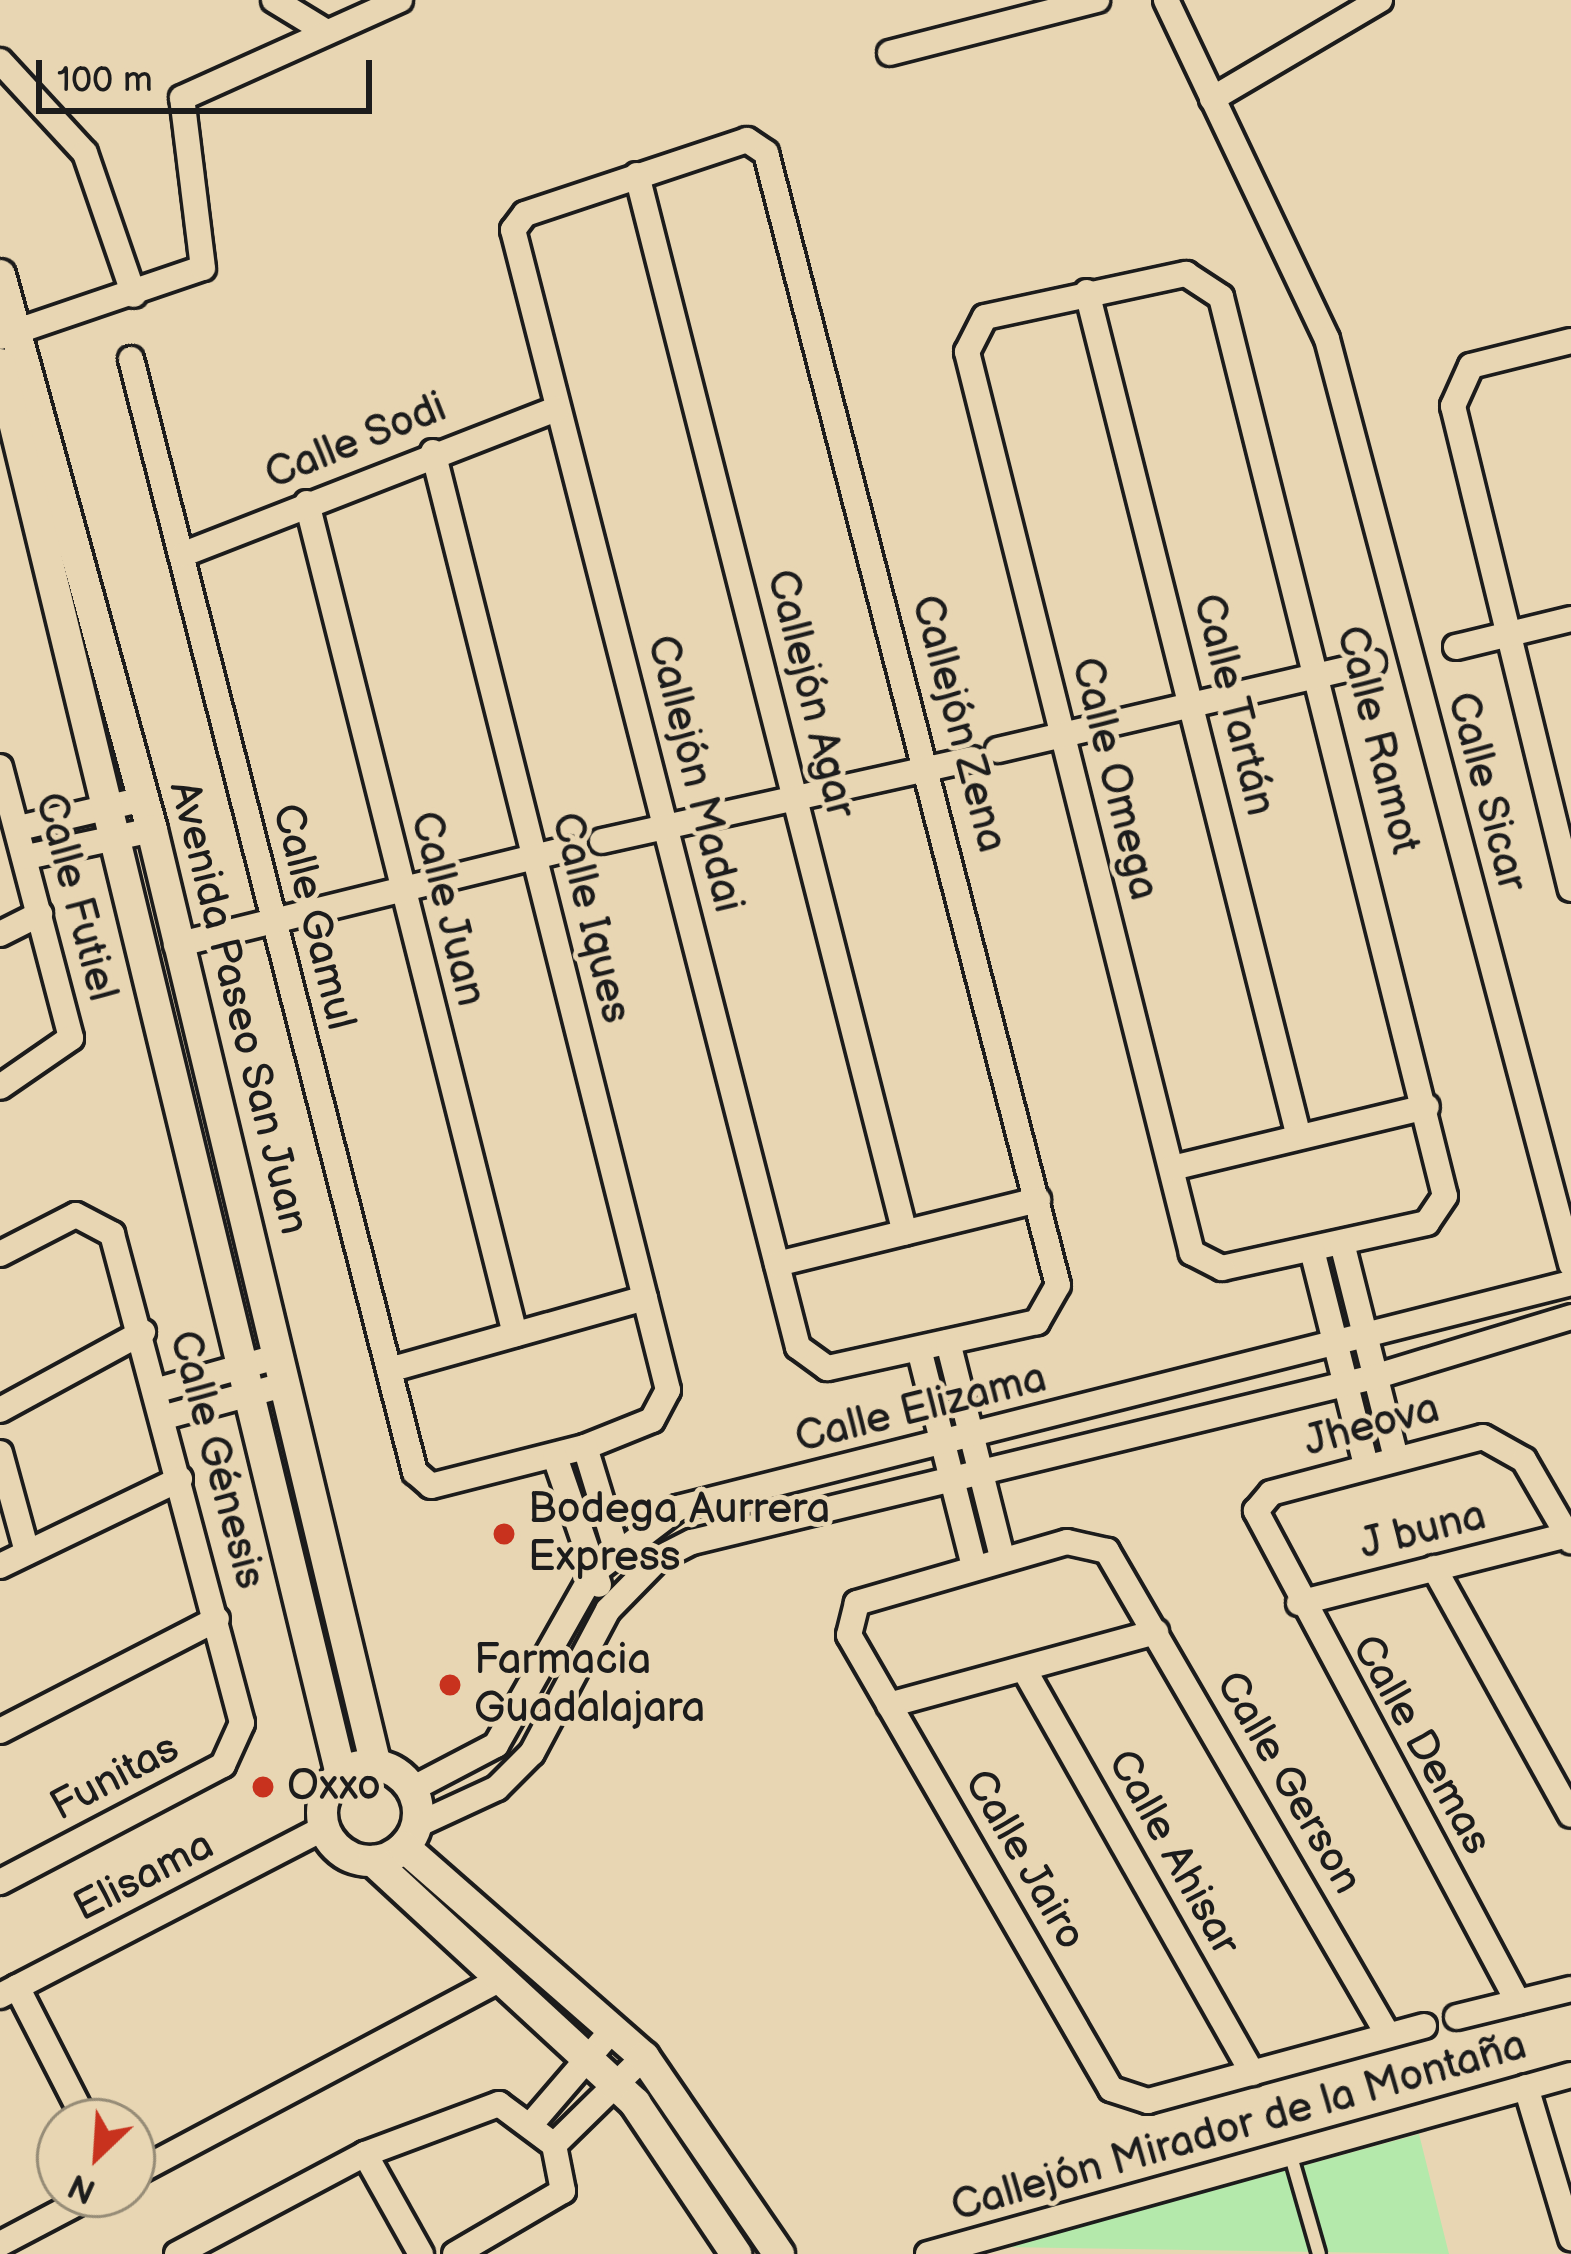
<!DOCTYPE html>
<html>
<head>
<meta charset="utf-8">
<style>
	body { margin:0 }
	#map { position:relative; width:1571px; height:2254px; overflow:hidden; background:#e8d6b3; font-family:"Balsamiq Sans",sans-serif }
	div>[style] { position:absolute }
	.green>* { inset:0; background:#b4e9ab }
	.roads { filter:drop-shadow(3px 0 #1c1c1c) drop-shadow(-3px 0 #1c1c1c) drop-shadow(0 3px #1c1c1c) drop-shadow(0 -3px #1c1c1c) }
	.service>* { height:12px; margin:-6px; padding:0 6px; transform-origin:6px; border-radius:6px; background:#e8d6b3 }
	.minor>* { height:24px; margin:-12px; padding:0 12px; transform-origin:12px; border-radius:12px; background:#e8d6b3 }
	.tertiary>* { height:30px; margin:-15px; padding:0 15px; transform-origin:15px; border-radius:15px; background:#e8d6b3 }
	.tertiary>.ring { margin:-15px; padding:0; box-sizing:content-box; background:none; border:30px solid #e8d6b3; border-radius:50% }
	.dots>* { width:33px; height:33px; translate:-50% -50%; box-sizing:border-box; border:6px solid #e8d6b3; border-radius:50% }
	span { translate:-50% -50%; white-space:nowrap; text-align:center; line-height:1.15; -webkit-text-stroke:10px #e8d6b3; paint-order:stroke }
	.street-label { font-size:42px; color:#1c1c1c }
	.poi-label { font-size:42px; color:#1c1c1c }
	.left { translate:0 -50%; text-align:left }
	.north { position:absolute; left:36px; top:2098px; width:120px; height:120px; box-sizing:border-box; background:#e8d6b3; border:3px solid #968c77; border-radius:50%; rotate:205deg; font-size:33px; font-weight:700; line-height:48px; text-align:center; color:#1c1c1c }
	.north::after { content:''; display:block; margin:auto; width:42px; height:54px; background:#c8321e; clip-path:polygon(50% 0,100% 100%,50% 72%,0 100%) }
	.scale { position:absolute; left:36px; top:60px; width:336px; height:54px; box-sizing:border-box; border:6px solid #1c1c1c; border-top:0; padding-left:15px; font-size:36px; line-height:42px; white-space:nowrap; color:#1c1c1c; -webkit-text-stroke:9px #e8d6b3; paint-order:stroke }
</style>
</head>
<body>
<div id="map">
	<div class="green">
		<i style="clip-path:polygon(1419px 2134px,1449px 2254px,1007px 2247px)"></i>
	</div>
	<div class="roads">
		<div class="service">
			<i style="left:1290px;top:2153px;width:105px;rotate:74deg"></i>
		</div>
		<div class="minor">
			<i style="left:274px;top:0;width:60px;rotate:31.3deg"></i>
			<i style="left:1166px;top:0;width:375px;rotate:64.6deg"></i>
			<i style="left:1327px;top:339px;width:957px;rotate:75.22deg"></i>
			<i style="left:890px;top:53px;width:214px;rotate:-14.4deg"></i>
			<i style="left:0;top:61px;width:125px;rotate:47.3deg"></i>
			<i style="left:85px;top:153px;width:150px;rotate:71deg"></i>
			<i style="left:1212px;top:99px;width:195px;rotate:-30.5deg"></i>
			<i style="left:747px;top:140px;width:23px;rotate:34deg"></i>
			<i style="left:766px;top:153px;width:1169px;rotate:75.54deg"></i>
			<i style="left:1058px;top:1285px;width:43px;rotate:119.6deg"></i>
			<i style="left:1037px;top:1322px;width:215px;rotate:167.6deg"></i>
			<i style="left:827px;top:1368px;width:36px;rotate:-144deg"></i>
			<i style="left:798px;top:1347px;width:1153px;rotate:-104.31deg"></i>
			<i style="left:513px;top:230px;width:20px;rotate:-53deg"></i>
			<i style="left:525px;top:214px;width:234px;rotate:-18.4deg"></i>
			<i style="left:637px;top:175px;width:1091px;rotate:75.79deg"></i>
			<i style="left:1186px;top:274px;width:42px;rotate:33.3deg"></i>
			<i style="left:1221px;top:297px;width:926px;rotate:76.01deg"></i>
			<i style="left:1445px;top:1196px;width:32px;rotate:124deg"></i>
			<i style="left:1427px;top:1223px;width:210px;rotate:167.6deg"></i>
			<i style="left:1222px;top:1268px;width:34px;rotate:-153deg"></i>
			<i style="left:1192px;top:1253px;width:929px;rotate:-104.02deg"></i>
			<i style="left:967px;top:352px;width:39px;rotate:-63deg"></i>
			<i style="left:985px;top:317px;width:206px;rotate:-12.1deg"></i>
			<i style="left:1087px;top:292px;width:871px;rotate:75.92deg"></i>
			<i style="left:0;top:337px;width:214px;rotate:-18.8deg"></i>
			<i style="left:203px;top:268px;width:171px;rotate:-97deg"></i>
			<i style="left:182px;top:98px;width:239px;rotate:-24.2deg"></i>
			<i style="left:1571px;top:341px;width:103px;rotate:166deg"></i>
			<i style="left:1471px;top:366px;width:44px;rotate:114.2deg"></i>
			<i style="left:1453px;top:406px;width:497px;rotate:76.3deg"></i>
			<i style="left:131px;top:359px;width:1149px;rotate:75.69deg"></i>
			<i style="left:415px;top:1472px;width:21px;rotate:41deg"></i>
			<i style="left:431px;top:1486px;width:159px;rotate:-14.2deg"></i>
			<i style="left:585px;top:1447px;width:72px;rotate:-21.9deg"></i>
			<i style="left:652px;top:1420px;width:34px;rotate:-62deg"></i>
			<i style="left:668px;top:1390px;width:967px;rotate:-104.06deg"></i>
			<i style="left:307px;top:503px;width:857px;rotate:75.95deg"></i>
			<i style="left:184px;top:554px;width:401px;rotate:-21.3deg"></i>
			<i style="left:1456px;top:647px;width:118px;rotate:-13.7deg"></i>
			<i style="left:998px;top:750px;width:385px;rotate:-13.1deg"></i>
			<i style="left:0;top:767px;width:280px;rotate:75.3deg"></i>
			<i style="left:71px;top:1038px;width:86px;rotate:145.4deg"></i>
			<i style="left:19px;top:828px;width:128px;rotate:-13.1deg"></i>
			<i style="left:602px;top:841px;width:379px;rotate:-12.5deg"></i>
			<i style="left:27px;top:857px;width:128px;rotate:-12.2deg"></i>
			<i style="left:0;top:934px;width:45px;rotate:-26.6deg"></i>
			<i style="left:176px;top:945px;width:403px;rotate:-13.8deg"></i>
			<i style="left:1172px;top:1168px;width:262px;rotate:-13.5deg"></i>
			<i style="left:1342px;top:1243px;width:222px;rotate:75.9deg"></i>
			<i style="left:1312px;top:1250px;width:222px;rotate:75.9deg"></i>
			<i style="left:0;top:1254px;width:85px;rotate:-27.2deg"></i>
			<i style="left:76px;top:1215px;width:41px;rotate:27.8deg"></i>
			<i style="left:112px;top:1234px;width:506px;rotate:75.11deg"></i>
			<i style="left:242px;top:1723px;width:46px;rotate:114.3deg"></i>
			<i style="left:223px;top:1765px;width:252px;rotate:152.3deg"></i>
			<i style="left:777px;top:1264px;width:269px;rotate:-13.8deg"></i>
			<i style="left:948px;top:1342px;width:222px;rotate:75.9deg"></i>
			<i style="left:919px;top:1349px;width:221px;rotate:75.8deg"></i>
			<i style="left:389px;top:1370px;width:266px;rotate:-15.7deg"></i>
			<i style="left:158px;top:1390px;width:127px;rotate:-15.6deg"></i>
			<i style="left:0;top:1410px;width:163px;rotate:-28.6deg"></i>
			<i style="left:165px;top:1417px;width:126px;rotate:-15.1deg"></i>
			<i style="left:585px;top:1447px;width:116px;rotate:73deg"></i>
			<i style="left:0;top:1453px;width:103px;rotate:74.7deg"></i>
			<i style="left:555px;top:1457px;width:135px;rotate:71deg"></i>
			<i style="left:0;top:1566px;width:200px;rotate:-25.8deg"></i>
			<i style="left:1434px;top:1568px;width:282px;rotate:61deg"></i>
			<i style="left:1299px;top:1603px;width:276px;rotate:-14.2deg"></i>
			<i style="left:1025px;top:1671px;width:462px;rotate:60.5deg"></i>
			<i style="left:889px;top:1705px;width:277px;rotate:-15.3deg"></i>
			<i style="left:0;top:1731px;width:244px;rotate:-27.3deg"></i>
			<i style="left:412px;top:1789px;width:95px;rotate:-27.6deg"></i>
			<i style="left:496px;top:1745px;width:199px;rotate:-60.5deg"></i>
			<i style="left:594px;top:1572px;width:106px;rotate:-37.3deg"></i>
			<i style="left:678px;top:1508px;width:921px;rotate:-14.14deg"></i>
			<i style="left:417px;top:1825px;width:88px;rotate:-24.8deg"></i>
			<i style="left:497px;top:1788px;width:49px;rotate:-45deg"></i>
			<i style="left:532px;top:1753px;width:162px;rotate:-62deg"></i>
			<i style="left:608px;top:1610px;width:71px;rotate:-45.6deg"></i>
			<i style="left:658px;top:1559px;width:38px;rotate:-27deg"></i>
			<i style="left:692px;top:1542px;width:702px;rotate:-13.6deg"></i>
			<i style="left:1374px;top:1377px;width:206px;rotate:-16.9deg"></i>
			<i style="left:17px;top:1987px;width:152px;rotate:62.9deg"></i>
			<i style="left:0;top:1996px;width:365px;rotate:-27.4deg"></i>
			<i style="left:1518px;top:2002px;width:557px;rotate:-118.08deg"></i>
			<i style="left:1256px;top:1511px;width:23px;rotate:-50deg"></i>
			<i style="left:1271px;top:1493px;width:219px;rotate:-14.8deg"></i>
			<i style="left:1483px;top:1437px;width:47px;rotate:29.3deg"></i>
			<i style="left:1524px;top:1460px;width:94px;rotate:59.9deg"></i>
			<i style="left:1457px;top:2017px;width:117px;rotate:-13.8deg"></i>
			<i style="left:1388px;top:2035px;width:560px;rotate:-120.14deg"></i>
			<i style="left:1107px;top:1551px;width:41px;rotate:-167.3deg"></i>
			<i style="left:1067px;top:1542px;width:219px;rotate:163.8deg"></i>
			<i style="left:857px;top:1603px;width:33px;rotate:104deg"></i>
			<i style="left:849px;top:1635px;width:524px;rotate:60.01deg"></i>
			<i style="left:1111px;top:2089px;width:39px;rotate:18deg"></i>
			<i style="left:1148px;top:2101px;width:286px;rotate:-15.2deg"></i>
			<i style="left:1526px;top:2087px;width:158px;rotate:73.4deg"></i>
			<i style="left:533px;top:2122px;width:123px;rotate:-49.3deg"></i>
			<i style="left:554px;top:2145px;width:126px;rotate:-44.4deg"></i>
			<i style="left:365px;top:2154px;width:115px;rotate:60.8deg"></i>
			<i style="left:132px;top:2175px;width:415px;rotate:-28deg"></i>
			<i style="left:0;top:2244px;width:107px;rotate:-27.8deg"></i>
			<i style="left:177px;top:2254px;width:213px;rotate:-28deg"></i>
			<i style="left:365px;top:2154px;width:143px;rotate:-20.5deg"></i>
			<i style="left:499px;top:2104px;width:69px;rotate:36.7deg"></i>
			<i style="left:554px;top:2145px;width:47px;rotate:78.9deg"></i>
			<i style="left:563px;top:2191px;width:125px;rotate:149.7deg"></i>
			<i style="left:928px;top:2254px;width:667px;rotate:-15.56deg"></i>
		</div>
		<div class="tertiary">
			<i style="left:0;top:275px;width:575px;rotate:74.68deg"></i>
			<i style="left:152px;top:830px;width:962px;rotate:76.54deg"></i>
			<i style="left:0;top:364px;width:1452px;rotate:76.41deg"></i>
			<i class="ring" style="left:322px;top:1765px;width:66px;height:66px"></i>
			<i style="left:404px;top:1847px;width:319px;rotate:41.2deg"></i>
			<i style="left:644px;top:2057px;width:239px;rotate:55.6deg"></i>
			<i style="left:373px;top:1861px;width:357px;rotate:42.7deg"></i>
			<i style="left:635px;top:2103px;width:182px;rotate:56.2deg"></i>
		</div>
	</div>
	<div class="dots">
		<i style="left:504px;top:1534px;background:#c8321e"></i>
		<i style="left:450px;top:1685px;background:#c8321e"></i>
		<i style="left:263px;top:1787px;background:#c8321e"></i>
	</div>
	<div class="street-label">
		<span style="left:356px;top:442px;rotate:-22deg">Calle Sodi</span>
		<span style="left:810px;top:694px;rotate:76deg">Callejón Agar</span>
		<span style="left:1233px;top:705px;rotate:76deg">Calle Tartán</span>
		<span style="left:958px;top:724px;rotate:75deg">Callejón Zena</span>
		<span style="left:1377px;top:740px;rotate:76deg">Calle Ramot</span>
		<span style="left:694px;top:774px;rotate:76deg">Callejón Madai</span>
		<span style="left:1114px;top:779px;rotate:76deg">Calle Omega</span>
		<span style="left:1486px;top:792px;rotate:75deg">Calle Sicar</span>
		<span style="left:75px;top:897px;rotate:75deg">Calle Futiel</span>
		<span style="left:447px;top:909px;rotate:76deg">Calle Juan</span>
		<span style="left:313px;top:917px;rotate:76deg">Calle Gamul</span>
		<span style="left:590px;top:918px;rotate:76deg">Calle Iques</span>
		<span style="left:238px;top:1008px;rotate:76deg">Avenida Paseo San Juan</span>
		<span style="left:921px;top:1409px;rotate:-14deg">Calle Elizama</span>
		<span style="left:1372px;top:1426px;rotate:-15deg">Jheova</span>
		<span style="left:216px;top:1460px;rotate:75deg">Calle Génesis</span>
		<span style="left:1423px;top:1531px;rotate:-14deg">J buna</span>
		<span style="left:1421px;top:1745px;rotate:61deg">Calle Demas</span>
		<span style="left:115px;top:1778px;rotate:-28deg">Funitas</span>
		<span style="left:1288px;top:1783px;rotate:60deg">Calle Gerson</span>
		<span style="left:1173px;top:1853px;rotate:61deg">Calle Ahisar</span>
		<span style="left:1024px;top:1860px;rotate:60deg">Calle Jairo</span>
		<span style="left:144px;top:1877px;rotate:-27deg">Elisama</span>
		<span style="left:1239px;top:2127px;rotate:-16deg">Callejón Mirador de la Montaña</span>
	</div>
	<div class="poi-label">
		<span class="left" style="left:528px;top:1534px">Bodega Aurrera<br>Express</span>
		<span class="left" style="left:474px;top:1685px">Farmacia<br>Guadalajara</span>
		<span class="left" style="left:287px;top:1787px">Oxxo</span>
	</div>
	<div class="north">N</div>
	<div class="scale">100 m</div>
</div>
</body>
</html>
